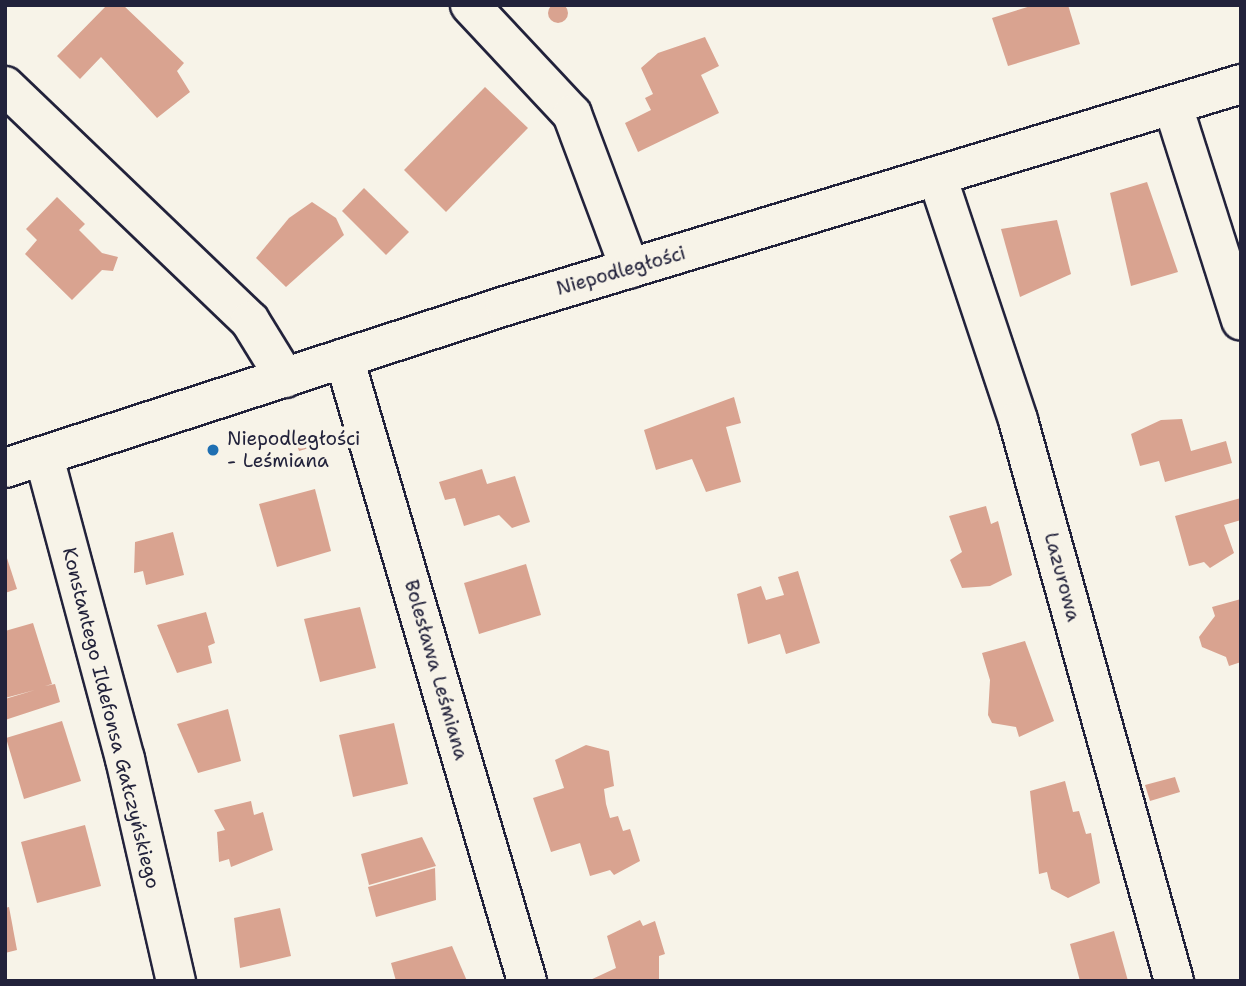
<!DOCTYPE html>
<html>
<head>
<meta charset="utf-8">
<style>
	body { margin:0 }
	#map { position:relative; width:1246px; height:986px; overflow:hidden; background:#f7f3e8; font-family:"Shantell Sans",sans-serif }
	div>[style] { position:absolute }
	.building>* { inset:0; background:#d9a390 }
	.round { border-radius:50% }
	.roads { filter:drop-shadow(2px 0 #22223b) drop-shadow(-2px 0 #22223b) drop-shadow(0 2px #22223b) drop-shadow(0 -2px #22223b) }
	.minor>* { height:38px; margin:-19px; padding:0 19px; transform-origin:19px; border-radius:19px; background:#f7f3e8 }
	.dots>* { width:19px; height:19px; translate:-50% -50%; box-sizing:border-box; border:4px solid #f7f3e8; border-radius:50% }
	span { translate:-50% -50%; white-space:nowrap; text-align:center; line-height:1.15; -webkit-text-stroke:7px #f7f3e8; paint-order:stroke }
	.street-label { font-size:19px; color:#22223b }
	.poi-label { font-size:19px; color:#22223b }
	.left { translate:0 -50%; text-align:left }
	.frame { position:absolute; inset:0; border:7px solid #22223b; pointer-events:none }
</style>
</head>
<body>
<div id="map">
	<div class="building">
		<i class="round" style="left:548px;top:3px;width:20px;height:20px"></i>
		<i style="clip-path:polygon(107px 5px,123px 5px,184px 63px,177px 71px,190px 92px,157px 118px,101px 57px,80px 79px,57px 56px)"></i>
		<i style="clip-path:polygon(1034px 5px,1068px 5px,1080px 44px,1008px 66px,992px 18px)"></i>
		<i style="clip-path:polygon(705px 37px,719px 66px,701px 75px,719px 113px,638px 152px,625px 123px,651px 110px,645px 98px,653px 94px,641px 68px,658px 53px)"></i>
		<i style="clip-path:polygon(485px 87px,528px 128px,446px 212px,404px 170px)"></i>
		<i style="clip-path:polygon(1147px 182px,1178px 272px,1131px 286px,1110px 193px)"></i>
		<i style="clip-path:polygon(364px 188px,409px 232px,386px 255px,342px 211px)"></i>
		<i style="clip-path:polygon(57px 197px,85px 224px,79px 230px,102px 253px,118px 257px,113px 271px,102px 270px,72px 300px,25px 254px,37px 240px,26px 229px)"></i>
		<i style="clip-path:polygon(312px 202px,336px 218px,344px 235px,286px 287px,256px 258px,289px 218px)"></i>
		<i style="clip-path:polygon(1057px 220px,1071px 274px,1020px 297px,1001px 229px)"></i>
		<i style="clip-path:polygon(734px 397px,741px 423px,726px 427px,741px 482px,706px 492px,692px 459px,656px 470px,644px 430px)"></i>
		<i style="clip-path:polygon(1182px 419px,1191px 451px,1226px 441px,1232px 463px,1165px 482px,1159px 461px,1140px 466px,1131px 434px,1161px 420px)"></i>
		<i style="clip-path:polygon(309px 435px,312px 447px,299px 451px,295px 439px)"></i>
		<i style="clip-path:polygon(482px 469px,487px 484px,515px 476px,530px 522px,512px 528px,499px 515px,464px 526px,455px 498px,445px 500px,439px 482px)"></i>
		<i style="clip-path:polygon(315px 489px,331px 551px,277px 567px,259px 504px)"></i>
		<i style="clip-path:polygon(1241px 498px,1241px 520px,1224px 525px,1234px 553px,1210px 568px,1204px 562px,1189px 566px,1175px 516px)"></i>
		<i style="clip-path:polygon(986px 506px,991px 524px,998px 521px,1012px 575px,990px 586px,962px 588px,950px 560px,962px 552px,949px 516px)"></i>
		<i style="clip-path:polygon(173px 532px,184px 575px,146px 585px,143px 571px,134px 573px,135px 542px)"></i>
		<i style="clip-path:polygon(5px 552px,17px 589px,5px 593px)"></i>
		<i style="clip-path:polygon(526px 564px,541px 615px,479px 634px,464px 583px)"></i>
		<i style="clip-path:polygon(798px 571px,820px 643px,786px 654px,780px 634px,748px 644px,737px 594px,761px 586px,766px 600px,784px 595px,778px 577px)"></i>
		<i style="clip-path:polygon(1241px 599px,1241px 662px,1229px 666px,1226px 657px,1202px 647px,1199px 637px,1215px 616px,1212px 607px)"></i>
		<i style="clip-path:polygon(360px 607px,376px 668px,320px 682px,304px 619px)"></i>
		<i style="clip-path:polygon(206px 612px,215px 643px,208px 646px,212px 663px,177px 673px,157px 625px)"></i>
		<i style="clip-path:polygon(33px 623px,52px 684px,45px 686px,55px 684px,60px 702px,5px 720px,5px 699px,35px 690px,5px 698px,5px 631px)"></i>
		<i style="clip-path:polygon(1025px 641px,1054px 721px,1019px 737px,1016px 727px,992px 723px,988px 715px,990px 680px,982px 653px)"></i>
		<i style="clip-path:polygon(228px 709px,241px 761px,198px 773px,177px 724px)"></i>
		<i style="clip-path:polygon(62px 721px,81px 781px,24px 799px,6px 738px)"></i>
		<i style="clip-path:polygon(394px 723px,408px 784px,353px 797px,339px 735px)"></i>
		<i style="clip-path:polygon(586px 745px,609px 751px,614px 786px,604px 789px,606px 804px,610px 818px,618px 816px,623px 831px,630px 829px,640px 861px,614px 875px,610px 870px,590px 876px,580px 843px,551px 852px,533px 798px,564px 788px,555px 760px)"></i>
		<i style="clip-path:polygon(1175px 777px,1180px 792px,1150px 801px,1145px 785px)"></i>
		<i style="clip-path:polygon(1065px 781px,1073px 812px,1079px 811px,1086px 834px,1091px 833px,1100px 883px,1068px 898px,1051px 889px,1047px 872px,1039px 874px,1030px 791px)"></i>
		<i style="clip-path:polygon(251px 801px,254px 815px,263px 812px,273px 850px,231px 867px,229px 859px,219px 862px,217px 832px,225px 830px,214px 810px)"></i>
		<i style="clip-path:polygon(85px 825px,101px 886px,37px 903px,21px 842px)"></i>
		<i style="clip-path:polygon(422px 837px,436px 866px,369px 885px,361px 854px)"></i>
		<i style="clip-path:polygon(435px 868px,436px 900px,376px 917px,368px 887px)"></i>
		<i style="clip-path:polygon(9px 907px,17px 950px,5px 953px,5px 908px)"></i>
		<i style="clip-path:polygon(280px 908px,291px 956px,240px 968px,234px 918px)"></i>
		<i style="clip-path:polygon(640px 920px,643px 926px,655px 921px,665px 954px,659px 956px,659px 981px,588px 981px,616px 968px,607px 936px)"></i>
		<i style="clip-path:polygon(1114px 931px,1128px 981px,1080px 981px,1070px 944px)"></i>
		<i style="clip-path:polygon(452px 946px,467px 981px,396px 981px,391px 963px)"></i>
	</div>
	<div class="roads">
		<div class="minor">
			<i style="left:470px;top:5px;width:149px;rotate:46.9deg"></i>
			<i style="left:572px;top:114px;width:165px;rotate:69.5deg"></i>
			<i style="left:5px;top:86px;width:339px;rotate:43.8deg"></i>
			<i style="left:250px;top:321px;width:67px;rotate:58.4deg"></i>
			<i style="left:1173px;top:106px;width:225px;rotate:72.4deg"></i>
			<i style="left:937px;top:176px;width:257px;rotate:71.6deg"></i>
			<i style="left:1018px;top:420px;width:582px;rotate:74.46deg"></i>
			<i style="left:344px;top:358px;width:649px;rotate:73.63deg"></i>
			<i style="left:44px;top:457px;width:313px;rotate:75deg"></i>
			<i style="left:125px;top:759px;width:228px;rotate:77.1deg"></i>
			<i style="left:5px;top:468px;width:526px;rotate:-17.95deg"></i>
			<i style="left:505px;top:306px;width:769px;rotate:-16.78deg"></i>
		</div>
	</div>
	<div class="dots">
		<i style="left:213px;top:450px;background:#1f6fb2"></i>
	</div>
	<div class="street-label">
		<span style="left:621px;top:271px;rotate:-16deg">Niepodległości</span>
		<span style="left:1062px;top:577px;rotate:75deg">Lazurowa</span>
		<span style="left:436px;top:670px;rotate:74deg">Bolesława Leśmiana</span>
		<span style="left:111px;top:718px;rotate:76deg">Konstantego Ildefonsa Gałczyńskiego</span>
	</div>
	<div class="poi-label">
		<span class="left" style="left:227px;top:450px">Niepodległości<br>- Leśmiana</span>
	</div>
	<div class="frame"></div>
</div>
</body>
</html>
